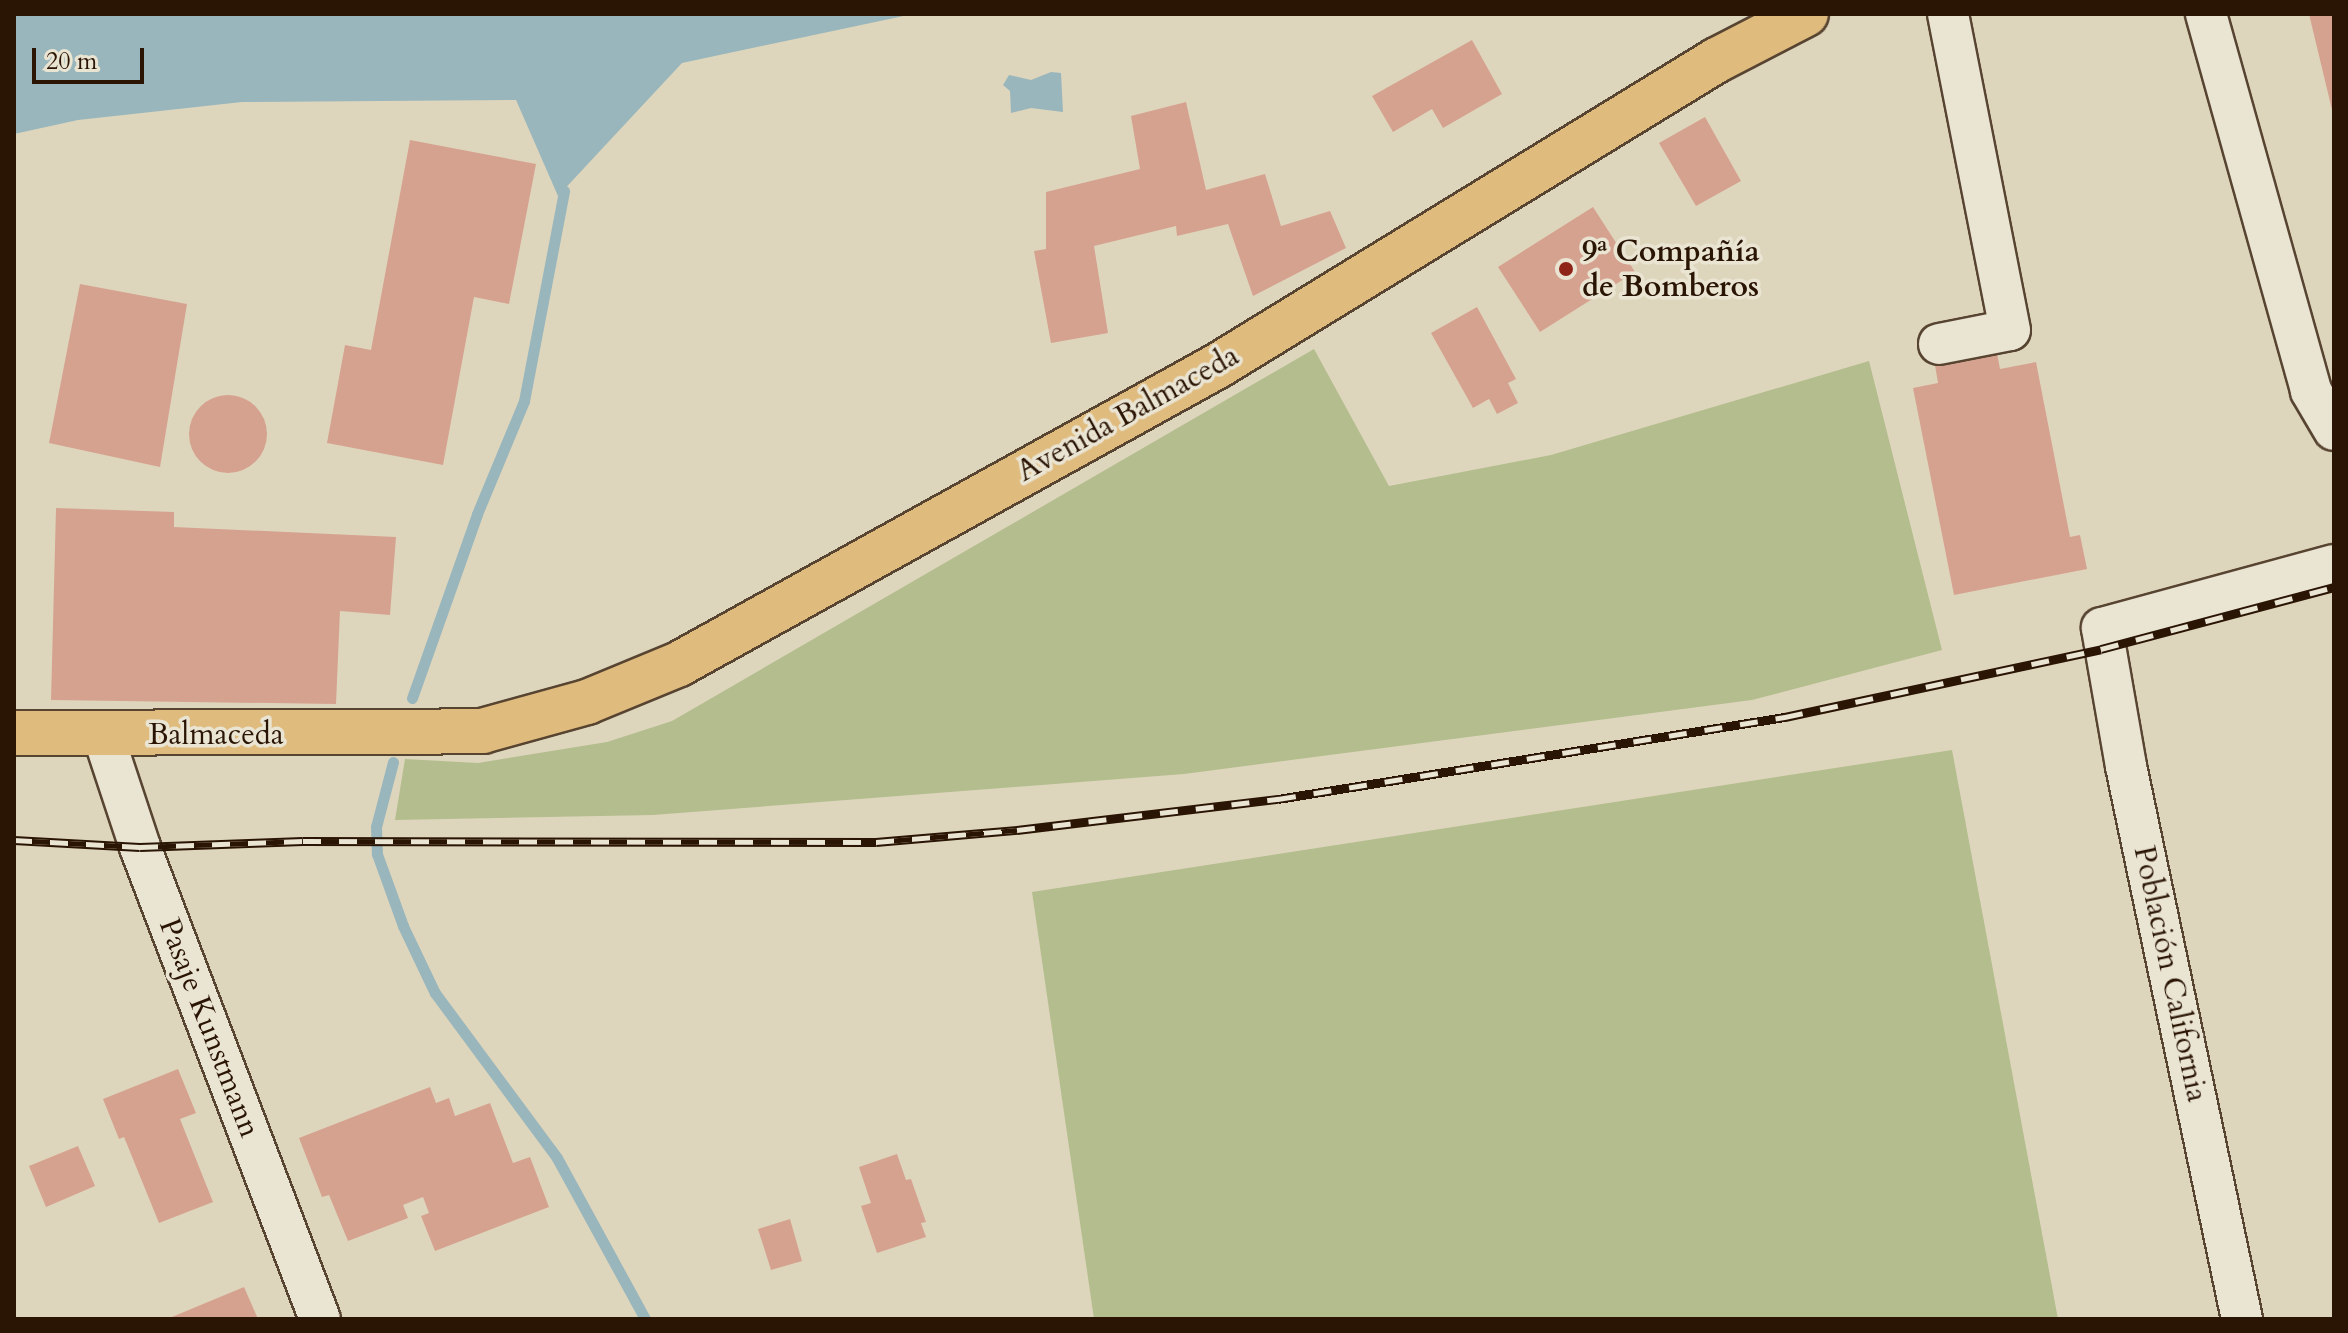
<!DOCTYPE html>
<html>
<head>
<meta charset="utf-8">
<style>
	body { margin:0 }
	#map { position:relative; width:2348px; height:1333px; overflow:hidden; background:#ded6bc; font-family:Cardo,serif }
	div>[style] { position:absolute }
	.green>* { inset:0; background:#b4bd8e }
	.water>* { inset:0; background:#99b6bc }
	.stream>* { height:11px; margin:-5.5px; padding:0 5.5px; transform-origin:5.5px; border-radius:5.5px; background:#99b6bc }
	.building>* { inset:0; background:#d6a290 }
	.round { border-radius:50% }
	.roads { filter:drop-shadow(2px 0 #574431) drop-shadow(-2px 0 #574431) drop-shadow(0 2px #574431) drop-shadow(0 -2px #574431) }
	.minor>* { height:40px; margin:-20px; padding:0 20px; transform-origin:20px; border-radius:20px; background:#eae4d3 }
	.major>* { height:44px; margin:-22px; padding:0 22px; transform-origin:22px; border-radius:22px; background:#dfbb7e }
	.rail>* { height:9px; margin-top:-4.5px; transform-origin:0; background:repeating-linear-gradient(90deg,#eae4d3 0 18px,#2a1403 0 36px); box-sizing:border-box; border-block:2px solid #2a1403 }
	.dots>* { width:22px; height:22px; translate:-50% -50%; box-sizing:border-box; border:4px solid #eae4d3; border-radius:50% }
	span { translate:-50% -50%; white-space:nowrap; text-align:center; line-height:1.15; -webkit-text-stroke:7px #eae4d3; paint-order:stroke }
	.poi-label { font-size:30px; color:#2a1403; font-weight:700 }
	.left { translate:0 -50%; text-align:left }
	.street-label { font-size:30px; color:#2a1403 }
	.frame { position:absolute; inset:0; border:16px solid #2a1403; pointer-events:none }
	.scale { position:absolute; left:32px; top:48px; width:112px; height:36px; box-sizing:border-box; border:4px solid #2a1403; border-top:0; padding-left:10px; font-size:24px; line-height:28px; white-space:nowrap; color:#2a1403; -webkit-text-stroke:6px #eae4d3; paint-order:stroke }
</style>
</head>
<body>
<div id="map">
	<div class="green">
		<i style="clip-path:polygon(1314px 349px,1389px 486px,1551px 455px,1869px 361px,1942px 650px,1752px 700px,1184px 774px,653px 815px,395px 820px,405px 759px,478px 763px,607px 742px,672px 721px)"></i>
		<i style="clip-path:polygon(1952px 750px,2058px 1319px,1094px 1319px,1032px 892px)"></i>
	</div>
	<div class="water">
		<i style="clip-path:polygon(14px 14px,913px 14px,682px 63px,558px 196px,516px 100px,242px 102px,78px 120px,14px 134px)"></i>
		<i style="clip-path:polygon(1051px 72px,1061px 73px,1063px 112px,1031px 108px,1011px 113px,1010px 91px,1003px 85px,1009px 75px,1031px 80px)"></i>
	</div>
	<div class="stream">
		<i style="left:412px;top:698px;width:195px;rotate:-70.5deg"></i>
		<i style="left:477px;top:514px;width:122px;rotate:-67.4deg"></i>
		<i style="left:524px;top:401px;width:214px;rotate:-79.2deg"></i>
		<i style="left:393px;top:762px;width:67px;rotate:104.7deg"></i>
		<i style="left:376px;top:827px;width:27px;rotate:88deg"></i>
		<i style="left:377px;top:854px;width:77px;rotate:70.1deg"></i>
		<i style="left:403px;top:926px;width:74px;rotate:64.5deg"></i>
		<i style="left:435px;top:993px;width:205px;rotate:53.5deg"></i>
		<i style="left:557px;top:1158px;width:183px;rotate:61.3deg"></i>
	</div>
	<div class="building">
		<i style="clip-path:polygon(2309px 14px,2334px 14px,2334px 114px,2333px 114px)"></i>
		<i style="clip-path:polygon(1472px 40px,1502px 94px,1443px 128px,1432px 109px,1393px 132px,1372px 96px)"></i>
		<i style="clip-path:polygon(1186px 102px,1206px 190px,1265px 174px,1281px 226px,1330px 211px,1346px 248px,1253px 296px,1228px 224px,1177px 236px,1176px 226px,1094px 246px,1108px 333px,1051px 343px,1034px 251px,1046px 249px,1046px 192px,1140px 169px,1131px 116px)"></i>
		<i style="clip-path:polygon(1705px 117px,1741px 181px,1696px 206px,1659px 143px)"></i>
		<i style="clip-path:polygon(410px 140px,536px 164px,509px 304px,474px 297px,443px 465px,327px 443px,345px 345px,371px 350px)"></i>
		<i style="clip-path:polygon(1593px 207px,1635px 272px,1540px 332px,1498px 267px)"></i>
		<i style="clip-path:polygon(80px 284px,187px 304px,160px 467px,49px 443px)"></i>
		<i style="clip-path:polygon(1477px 307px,1516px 379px,1508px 383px,1518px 403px,1497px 414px,1489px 399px,1473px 408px,1431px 333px)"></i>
		<i style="clip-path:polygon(1997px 353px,2000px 369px,2036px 362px,2070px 537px,2080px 535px,2087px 569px,1954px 595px,1913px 388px,1938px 383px,1935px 365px)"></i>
		<i class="round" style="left:189px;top:395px;width:78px;height:78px"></i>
		<i style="clip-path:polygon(56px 508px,174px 512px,174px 527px,396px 537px,390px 615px,340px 611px,336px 704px,51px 700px)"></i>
		<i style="clip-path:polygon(178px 1069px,196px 1113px,180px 1119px,213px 1202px,159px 1223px,124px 1137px,119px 1139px,103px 1099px)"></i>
		<i style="clip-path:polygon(430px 1087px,436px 1103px,449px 1098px,455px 1116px,490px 1103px,513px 1163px,530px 1157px,549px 1207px,435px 1251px,421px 1216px,429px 1213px,423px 1197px,403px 1205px,408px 1218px,348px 1241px,329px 1195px,322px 1197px,299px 1138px)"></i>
		<i style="clip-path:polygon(78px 1146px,95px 1186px,46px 1207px,29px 1166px)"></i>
		<i style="clip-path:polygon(897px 1154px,906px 1180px,911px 1179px,926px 1222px,921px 1223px,926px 1237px,877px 1253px,861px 1206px,871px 1203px,859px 1167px)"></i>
		<i style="clip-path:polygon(790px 1219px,802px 1261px,771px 1270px,758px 1229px)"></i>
		<i style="clip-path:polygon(244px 1287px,258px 1319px,167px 1319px)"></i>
	</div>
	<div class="roads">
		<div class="minor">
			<i style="left:2206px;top:14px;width:391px;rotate:74.4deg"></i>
			<i style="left:2311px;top:391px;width:45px;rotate:59.5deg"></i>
			<i style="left:1939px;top:344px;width:72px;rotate:-11.2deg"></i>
			<i style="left:2010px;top:330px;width:322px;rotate:-101.1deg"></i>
			<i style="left:103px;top:735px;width:118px;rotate:71.7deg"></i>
			<i style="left:140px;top:847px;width:505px;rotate:69.13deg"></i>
			<i style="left:2242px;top:1319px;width:565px;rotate:-101.85deg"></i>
			<i style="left:2126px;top:766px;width:140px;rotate:-99.9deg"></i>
			<i style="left:2102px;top:628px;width:240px;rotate:-15.2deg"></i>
		</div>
		<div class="major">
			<i style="left:14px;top:733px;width:468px;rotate:-0.2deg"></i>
			<i style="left:482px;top:731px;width:109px;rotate:-15.4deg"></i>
			<i style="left:587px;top:702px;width:100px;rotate:-22.4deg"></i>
			<i style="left:679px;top:664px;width:617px;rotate:-28.97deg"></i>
			<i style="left:1219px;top:365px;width:584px;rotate:-31.49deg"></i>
			<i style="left:1717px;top:60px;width:100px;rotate:-27.3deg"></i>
		</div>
	</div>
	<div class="rail">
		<i style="left:14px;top:840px;width:126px;rotate:3.2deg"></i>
		<i style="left:140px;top:847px;width:163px;rotate:-2.1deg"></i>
		<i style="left:303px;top:841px;width:573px;rotate:0.1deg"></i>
		<i style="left:876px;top:842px;width:142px;rotate:-4.9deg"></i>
		<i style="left:1017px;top:830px;width:263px;rotate:-6.8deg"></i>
		<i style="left:1278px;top:799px;width:514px;rotate:-9.19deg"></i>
		<i style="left:1785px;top:717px;width:323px;rotate:-12.1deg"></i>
		<i style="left:2101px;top:649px;width:241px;rotate:-14.9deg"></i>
	</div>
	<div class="dots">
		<i style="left:1566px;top:269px;background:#8f2418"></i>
	</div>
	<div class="poi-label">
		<span class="left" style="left:1582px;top:269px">9ª Compañía<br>de Bomberos</span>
	</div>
	<div class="street-label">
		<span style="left:1128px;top:414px;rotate:-29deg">Avenida Balmaceda</span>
		<span style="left:216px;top:735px">Balmaceda</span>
		<span style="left:2170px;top:974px;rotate:78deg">Población California</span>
		<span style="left:209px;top:1028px;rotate:69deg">Pasaje Kunstmann</span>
	</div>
	<div class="frame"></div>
	<div class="scale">20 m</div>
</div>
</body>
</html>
